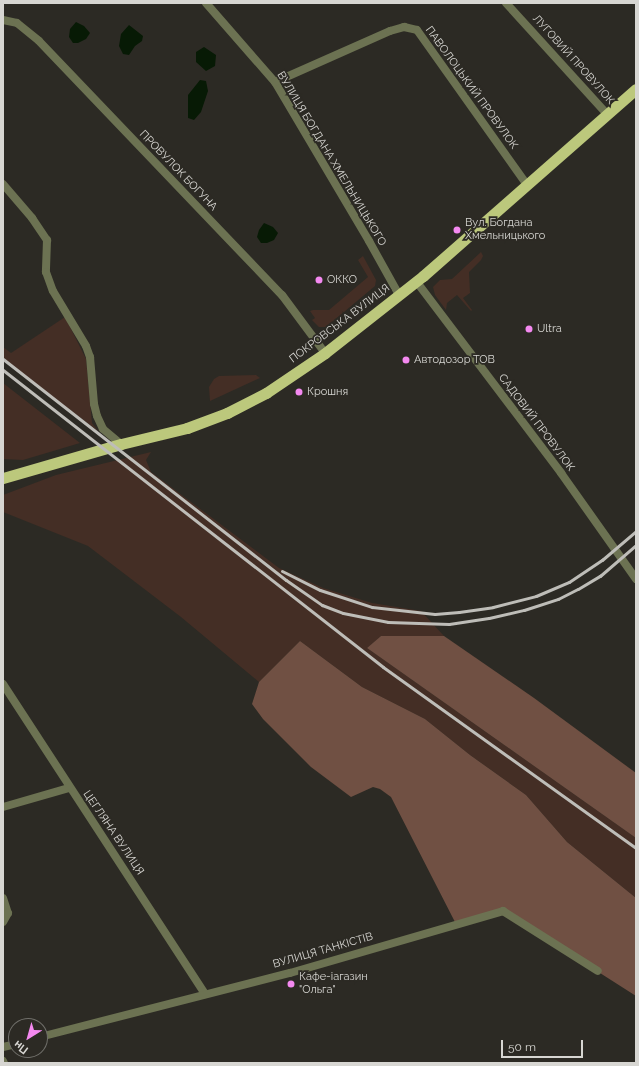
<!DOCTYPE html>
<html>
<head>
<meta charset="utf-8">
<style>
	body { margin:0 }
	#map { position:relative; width:639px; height:1066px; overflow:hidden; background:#2c2a24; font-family:Raleway,sans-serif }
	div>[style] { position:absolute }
	.green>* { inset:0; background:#442e25 }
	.forest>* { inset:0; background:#705043 }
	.water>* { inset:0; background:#071a05 }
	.minor>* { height:8px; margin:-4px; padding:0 4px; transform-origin:4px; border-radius:4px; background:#6c7252 }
	.trunk>* { height:11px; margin:-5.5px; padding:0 5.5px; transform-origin:5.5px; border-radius:5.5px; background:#bcc87c }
	.rail>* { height:3px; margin:-1.5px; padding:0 1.5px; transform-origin:1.5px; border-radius:1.5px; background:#bebdb8 }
	.dots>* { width:11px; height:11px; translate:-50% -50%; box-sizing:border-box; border:2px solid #2c2a24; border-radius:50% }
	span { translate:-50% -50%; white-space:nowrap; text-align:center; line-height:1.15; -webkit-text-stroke:3.5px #2c2a24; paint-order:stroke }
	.street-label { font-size:11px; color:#d7d6d2 }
	.poi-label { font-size:11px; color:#d7d6d2 }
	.left { translate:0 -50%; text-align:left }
	.frame { position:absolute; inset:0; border:4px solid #d7d6d2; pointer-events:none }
	.north { position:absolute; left:8px; top:1018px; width:40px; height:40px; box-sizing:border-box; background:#2c2a24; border:1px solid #706f6a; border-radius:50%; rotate:217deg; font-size:11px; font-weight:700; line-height:16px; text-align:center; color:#d7d6d2 }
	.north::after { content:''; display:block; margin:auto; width:14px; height:18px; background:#f489f0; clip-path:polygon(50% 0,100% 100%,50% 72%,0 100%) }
	.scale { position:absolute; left:501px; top:1040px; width:82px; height:18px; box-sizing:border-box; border:2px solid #d7d6d2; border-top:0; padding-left:5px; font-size:12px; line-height:14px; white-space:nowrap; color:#d7d6d2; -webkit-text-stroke:3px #2c2a24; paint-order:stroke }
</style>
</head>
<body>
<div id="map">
	<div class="green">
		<i style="clip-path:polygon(481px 252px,483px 256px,481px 260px,469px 272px,470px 293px,463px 298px,472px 310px,471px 311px,457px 295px,447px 303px,446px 310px,435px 295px,433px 287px,440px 280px,452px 279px)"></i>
		<i style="clip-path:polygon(363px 256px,376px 280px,375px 286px,326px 327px,319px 327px,312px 320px,315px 318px,310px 311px,313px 310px,329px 310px,368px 277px,358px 260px)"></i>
		<i style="clip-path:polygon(65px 317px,86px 359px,92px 423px,98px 431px,3px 359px,3px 347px,11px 353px)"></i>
		<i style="clip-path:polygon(256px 375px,260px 378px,210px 401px,209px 387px,214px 379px,219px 376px)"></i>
		<i style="clip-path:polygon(3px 383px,80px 443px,23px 460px,3px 459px)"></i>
		<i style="clip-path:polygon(151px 452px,146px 460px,151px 472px,279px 568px,323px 588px,372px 603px,421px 611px,444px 636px,381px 636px,367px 648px,636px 838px,636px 898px,567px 842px,526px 795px,470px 755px,425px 719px,362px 687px,300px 641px,259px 682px,181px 617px,88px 546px,3px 512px,3px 495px,56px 475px)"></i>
	</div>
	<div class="forest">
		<i style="clip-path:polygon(381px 636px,444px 636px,534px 698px,636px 773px,636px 838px,367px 648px)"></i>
		<i style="clip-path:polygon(300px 641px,362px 687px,425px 719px,470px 755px,526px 795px,567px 842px,636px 898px,636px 996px,503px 911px,456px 924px,391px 797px,380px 789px,373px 787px,351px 797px,311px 767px,263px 719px,252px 704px,259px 682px)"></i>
	</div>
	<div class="water">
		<i style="clip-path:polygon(76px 22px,84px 26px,90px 33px,86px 39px,78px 43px,73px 43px,69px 37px,70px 29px)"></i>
		<i style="clip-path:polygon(129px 25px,143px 36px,142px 41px,135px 46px,129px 55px,123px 54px,119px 46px,121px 34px)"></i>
		<i style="clip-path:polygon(204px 47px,216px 55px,215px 66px,206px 71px,196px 62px,196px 52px)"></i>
		<i style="clip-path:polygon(200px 80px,206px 81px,208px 91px,201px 112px,194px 120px,188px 118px,188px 95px)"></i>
		<i style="clip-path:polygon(264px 223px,273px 227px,278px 233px,274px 240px,267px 243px,261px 243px,257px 237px,259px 230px)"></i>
	</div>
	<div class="minor">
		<i style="left:206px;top:3px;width:105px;rotate:48.9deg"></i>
		<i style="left:275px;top:82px;width:185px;rotate:59.4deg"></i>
		<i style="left:369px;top:241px;width:62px;rotate:60.9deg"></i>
		<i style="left:506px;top:3px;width:151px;rotate:47.7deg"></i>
		<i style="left:3px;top:20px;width:14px;rotate:12deg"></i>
		<i style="left:17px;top:23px;width:28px;rotate:39deg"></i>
		<i style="left:39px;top:41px;width:352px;rotate:46.3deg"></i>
		<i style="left:282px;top:295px;width:72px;rotate:53.4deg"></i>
		<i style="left:275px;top:82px;width:126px;rotate:-23.9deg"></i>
		<i style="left:390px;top:31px;width:15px;rotate:-16deg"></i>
		<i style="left:404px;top:27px;width:13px;rotate:13deg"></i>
		<i style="left:417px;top:30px;width:190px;rotate:54.6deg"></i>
		<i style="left:3px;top:184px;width:45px;rotate:49.5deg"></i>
		<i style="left:32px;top:218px;width:27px;rotate:56deg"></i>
		<i style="left:47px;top:240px;width:32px;rotate:92deg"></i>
		<i style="left:46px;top:272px;width:20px;rotate:70deg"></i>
		<i style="left:53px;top:291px;width:64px;rotate:59deg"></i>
		<i style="left:86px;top:346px;width:12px;rotate:70deg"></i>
		<i style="left:90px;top:357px;width:47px;rotate:85.1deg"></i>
		<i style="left:94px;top:404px;width:12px;rotate:76deg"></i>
		<i style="left:97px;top:416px;width:14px;rotate:65deg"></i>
		<i style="left:103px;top:429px;width:23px;rotate:40deg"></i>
		<i style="left:416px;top:281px;width:241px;rotate:52.9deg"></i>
		<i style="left:561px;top:473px;width:130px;rotate:54.7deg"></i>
		<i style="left:3px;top:684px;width:370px;rotate:56.9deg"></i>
		<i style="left:3px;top:807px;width:69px;rotate:-16.1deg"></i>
		<i style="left:3px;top:898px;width:16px;rotate:72deg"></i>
		<i style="left:8px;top:913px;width:10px;rotate:119deg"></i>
		<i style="left:40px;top:1037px;width:258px;rotate:-14.4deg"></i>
		<i style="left:290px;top:973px;width:222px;rotate:-16.2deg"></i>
		<i style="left:503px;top:911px;width:112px;rotate:32.3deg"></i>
		<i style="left:3px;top:1047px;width:13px;rotate:-13deg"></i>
		<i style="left:3px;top:1061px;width:2px;rotate:63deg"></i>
	</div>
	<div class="trunk">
		<i style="left:3px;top:478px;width:123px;rotate:-16.1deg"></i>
		<i style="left:121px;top:444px;width:68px;rotate:-13.6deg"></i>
		<i style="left:187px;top:428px;width:43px;rotate:-20.6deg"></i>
		<i style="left:227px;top:413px;width:44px;rotate:-27.1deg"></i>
		<i style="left:266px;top:393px;width:71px;rotate:-34.1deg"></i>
		<i style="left:325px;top:353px;width:125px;rotate:-38.2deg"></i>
		<i style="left:423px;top:276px;width:283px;rotate:-41.3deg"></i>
	</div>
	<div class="rail">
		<i style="left:3px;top:359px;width:359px;rotate:38deg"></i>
		<i style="left:286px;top:580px;width:44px;rotate:34.8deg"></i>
		<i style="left:322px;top:605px;width:22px;rotate:21deg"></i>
		<i style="left:343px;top:613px;width:46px;rotate:11.3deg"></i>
		<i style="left:388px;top:622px;width:61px;rotate:1.9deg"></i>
		<i style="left:449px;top:624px;width:40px;rotate:-8.5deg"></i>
		<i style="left:489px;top:618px;width:36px;rotate:-13deg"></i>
		<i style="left:524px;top:610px;width:36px;rotate:-18deg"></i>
		<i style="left:558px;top:599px;width:22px;rotate:-27deg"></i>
		<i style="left:578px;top:589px;width:26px;rotate:-31deg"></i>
		<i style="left:600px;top:576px;width:48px;rotate:-40.7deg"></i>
		<i style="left:3px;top:370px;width:482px;rotate:38deg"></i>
		<i style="left:383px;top:667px;width:311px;rotate:35.6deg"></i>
		<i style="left:282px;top:571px;width:42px;rotate:26.6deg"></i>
		<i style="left:320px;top:590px;width:55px;rotate:18.1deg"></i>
		<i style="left:372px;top:607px;width:63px;rotate:6.3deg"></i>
		<i style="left:435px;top:614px;width:24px;rotate:-5deg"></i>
		<i style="left:459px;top:612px;width:34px;rotate:-8deg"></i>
		<i style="left:493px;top:607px;width:44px;rotate:-14.3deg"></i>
		<i style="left:536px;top:596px;width:36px;rotate:-23deg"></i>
		<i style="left:569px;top:582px;width:40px;rotate:-34deg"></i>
		<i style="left:602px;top:560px;width:45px;rotate:-40.5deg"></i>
	</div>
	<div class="dots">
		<i style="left:457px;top:230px;background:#f489f0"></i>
		<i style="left:319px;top:280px;background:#f489f0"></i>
		<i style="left:529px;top:329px;background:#f489f0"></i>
		<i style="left:406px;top:360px;background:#f489f0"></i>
		<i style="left:299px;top:392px;background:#f489f0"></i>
		<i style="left:291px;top:984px;background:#f489f0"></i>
	</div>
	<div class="street-label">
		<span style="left:573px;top:60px;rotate:48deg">ЛУГОВИЙ ПРОВУЛОК</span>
		<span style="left:471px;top:88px;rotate:54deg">ПАВОЛОЦЬКИЙ ПРОВУЛОК</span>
		<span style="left:331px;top:159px;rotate:59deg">ВУЛИЦЯ БОГДАНА ХМЕЛЬНИЦЬКОГО</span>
		<span style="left:178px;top:171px;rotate:46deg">ПРОВУЛОК БОГУНА</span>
		<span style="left:340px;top:324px;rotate:-37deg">ПОКРОВСЬКА ВУЛИЦЯ</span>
		<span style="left:536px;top:423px;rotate:53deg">САДОВИЙ ПРОВУЛОК</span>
		<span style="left:113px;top:833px;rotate:56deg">ЦЕГЛЯНА ВУЛИЦЯ</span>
		<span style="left:323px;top:951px;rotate:-16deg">ВУЛИЦЯ ТАНКІСТІВ</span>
	</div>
	<div class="poi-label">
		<span class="left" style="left:465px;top:230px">Вул. Богдана<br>Хмельницького</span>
		<span class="left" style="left:327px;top:280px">ОККО</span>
		<span class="left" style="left:537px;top:329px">Ultra</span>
		<span class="left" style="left:414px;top:360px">Автодозор ТОВ</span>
		<span class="left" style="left:307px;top:392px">Крошня</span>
		<span class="left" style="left:299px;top:984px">Кафе-іагазин<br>"Ольга"</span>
	</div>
	<div class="frame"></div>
	<div class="north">Пн</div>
	<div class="scale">50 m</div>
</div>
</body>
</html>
